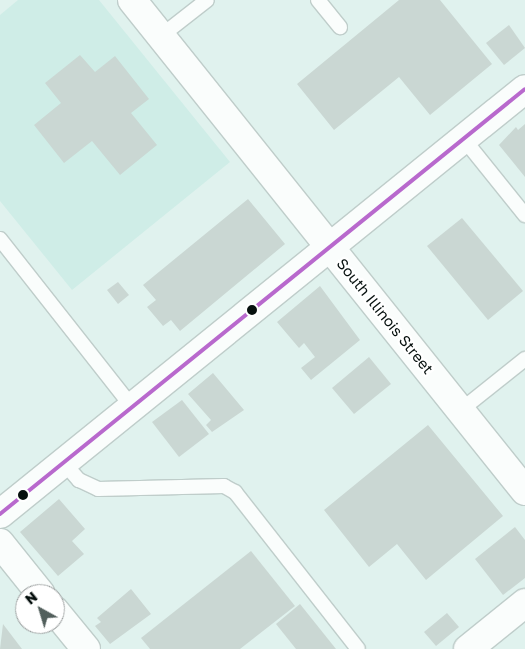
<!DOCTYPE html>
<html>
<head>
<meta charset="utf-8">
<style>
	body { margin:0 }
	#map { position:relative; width:525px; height:649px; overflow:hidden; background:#e0f2ee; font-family:"Golos Text",sans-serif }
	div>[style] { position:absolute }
	.built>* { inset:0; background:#cfede7 }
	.building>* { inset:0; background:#cad7d3 }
	.roads { filter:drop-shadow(1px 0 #bfcdca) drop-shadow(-1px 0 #bfcdca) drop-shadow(0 1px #bfcdca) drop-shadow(0 -1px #bfcdca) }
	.lane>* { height:14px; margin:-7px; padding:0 7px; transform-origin:7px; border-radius:7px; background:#fafdfc }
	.street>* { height:28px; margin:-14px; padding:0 14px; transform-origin:14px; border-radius:14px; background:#fafdfc }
	.primary>* { height:28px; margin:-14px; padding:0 14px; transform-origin:14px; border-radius:14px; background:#fafdfc }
	.bus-1>* { height:4px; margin:-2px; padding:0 2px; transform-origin:2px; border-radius:2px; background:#b869cd }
	.dots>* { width:14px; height:14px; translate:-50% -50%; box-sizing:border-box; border:2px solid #fff; border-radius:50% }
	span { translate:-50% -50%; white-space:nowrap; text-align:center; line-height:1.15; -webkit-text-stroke:4.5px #fff; paint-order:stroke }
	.street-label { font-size:15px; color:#06100e }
	.north { position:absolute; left:15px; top:584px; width:50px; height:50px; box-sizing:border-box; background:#fff; border:1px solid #9b9f9f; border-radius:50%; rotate:321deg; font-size:14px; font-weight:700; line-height:20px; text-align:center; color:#06100e }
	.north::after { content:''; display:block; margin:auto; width:18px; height:22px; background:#525f5c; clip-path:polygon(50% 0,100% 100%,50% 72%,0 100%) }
</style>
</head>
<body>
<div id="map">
	<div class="built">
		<i style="clip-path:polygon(18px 0,99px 0,230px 162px,72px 290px,0 201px,0 15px)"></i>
	</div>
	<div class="building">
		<i style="clip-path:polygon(399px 0,440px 0,492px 64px,430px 115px,399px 77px,334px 130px,297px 84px)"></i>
		<i style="clip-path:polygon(509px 25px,525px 48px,504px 65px,486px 43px)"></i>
		<i style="clip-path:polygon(80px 55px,95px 72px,115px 56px,149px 99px,131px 113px,157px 145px,120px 175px,92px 141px,64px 163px,34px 125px,61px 103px,45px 83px)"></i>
		<i style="clip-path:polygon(525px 124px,525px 177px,499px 145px,516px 127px,518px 130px)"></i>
		<i style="clip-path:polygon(248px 199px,285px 244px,180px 331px,171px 320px,163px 326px,147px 307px,156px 300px,143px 285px)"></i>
		<i style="clip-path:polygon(462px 218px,523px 291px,488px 320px,427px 246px)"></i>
		<i style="clip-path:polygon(118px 282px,129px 295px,118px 304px,107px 290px)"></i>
		<i style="clip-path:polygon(320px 286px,360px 340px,311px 380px,301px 368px,315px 357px,304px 343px,299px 348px,277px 322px)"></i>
		<i style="clip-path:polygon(369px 357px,391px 384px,354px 414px,332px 388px)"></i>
		<i style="clip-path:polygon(213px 373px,244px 410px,212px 432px,206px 425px,211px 420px,188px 394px)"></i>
		<i style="clip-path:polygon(182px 400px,209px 434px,179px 457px,152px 422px)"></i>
		<i style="clip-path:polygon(428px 425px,503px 516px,426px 580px,397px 544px,369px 567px,324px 510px)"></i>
		<i style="clip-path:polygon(59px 499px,85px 529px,72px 541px,84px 554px,58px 576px,20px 532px)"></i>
		<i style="clip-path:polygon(515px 527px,525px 540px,525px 578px,503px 595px,475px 559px)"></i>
		<i style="clip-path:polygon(251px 551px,295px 606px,240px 649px,150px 649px,141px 638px)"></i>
		<i style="clip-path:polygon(131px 589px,151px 614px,110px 644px,95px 626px,101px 622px,97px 618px)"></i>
		<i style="clip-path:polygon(300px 604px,336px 649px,296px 649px,276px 624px)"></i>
		<i style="clip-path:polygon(447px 613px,459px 627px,436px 646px,424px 632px)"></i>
		<i style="clip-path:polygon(3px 624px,22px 649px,0 649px)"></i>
	</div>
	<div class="roads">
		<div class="lane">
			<i style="left:318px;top:0;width:35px;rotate:51deg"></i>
			<i style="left:161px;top:36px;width:58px;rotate:-38deg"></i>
			<i style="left:463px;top:138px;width:99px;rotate:51.2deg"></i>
			<i style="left:0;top:239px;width:214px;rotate:51.8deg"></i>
			<i style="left:461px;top:410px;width:82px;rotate:-38.6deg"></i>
			<i style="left:64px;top:463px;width:23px;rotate:49deg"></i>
			<i style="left:79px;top:480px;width:21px;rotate:25deg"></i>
			<i style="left:98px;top:489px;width:126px;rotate:-1.4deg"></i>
			<i style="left:224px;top:486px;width:13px;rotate:29deg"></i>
			<i style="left:235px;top:492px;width:199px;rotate:51.9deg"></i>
		</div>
		<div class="street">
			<i style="left:0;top:514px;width:675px;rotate:-38.99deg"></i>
			<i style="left:0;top:543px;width:65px;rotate:51.2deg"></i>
			<i style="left:55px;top:611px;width:49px;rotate:50.8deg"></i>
			<i style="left:468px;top:649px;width:73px;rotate:-38.9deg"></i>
		</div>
		<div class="primary">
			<i style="left:132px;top:0;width:629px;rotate:51.33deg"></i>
		</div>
	</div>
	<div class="bus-1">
		<i style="left:0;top:514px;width:675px;rotate:-38.99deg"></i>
	</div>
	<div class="dots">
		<i style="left:252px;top:310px;background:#06100e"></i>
		<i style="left:23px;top:495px;background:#06100e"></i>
	</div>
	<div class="street-label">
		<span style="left:385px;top:316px;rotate:51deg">South Illinois Street</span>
	</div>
	<div class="north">N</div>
</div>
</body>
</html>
